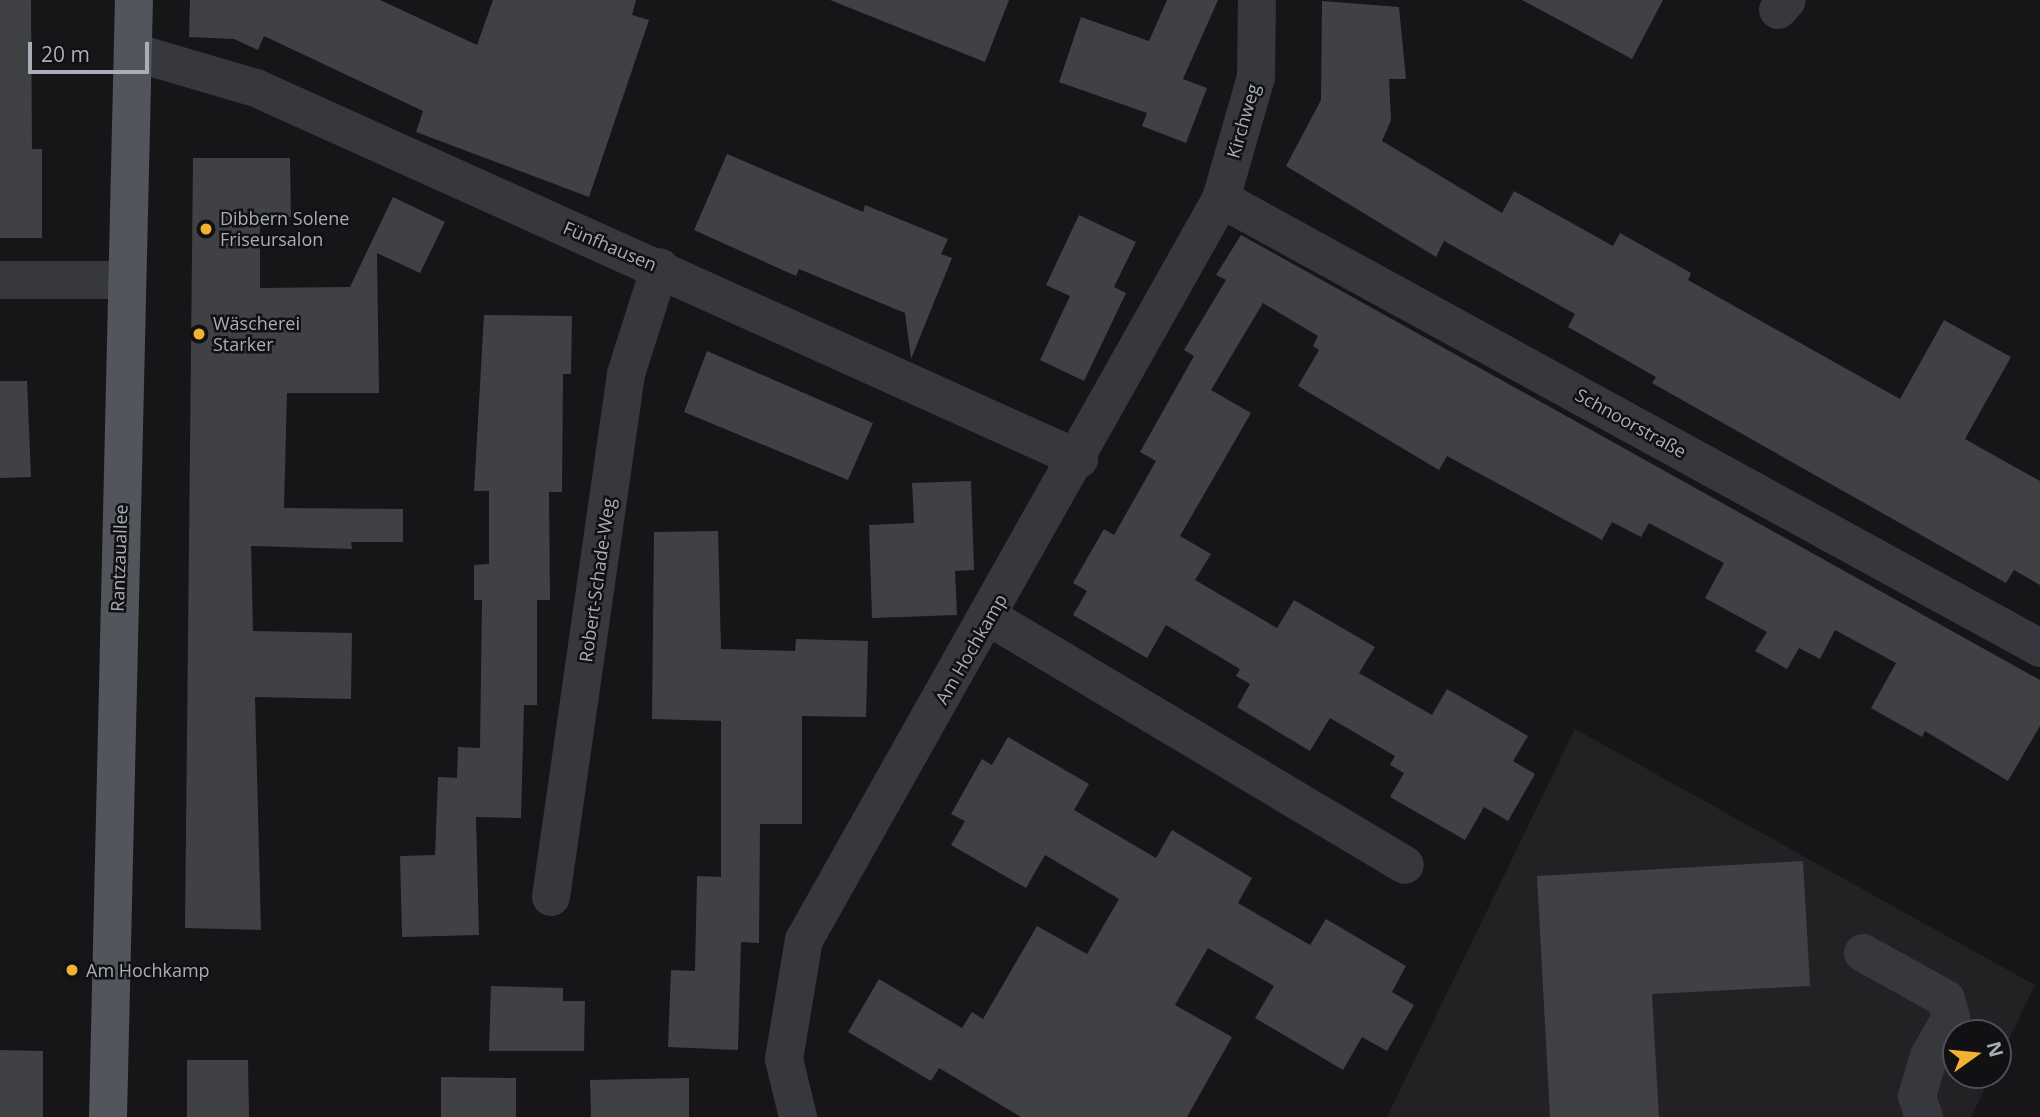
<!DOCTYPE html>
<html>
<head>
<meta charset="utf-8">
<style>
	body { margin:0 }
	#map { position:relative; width:2040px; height:1117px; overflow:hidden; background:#161618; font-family:"Open Sans",sans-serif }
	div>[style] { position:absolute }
	.built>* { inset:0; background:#222225 }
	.building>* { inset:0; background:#404145 }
	.minor>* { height:38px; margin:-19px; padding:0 19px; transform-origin:19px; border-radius:19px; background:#37383d }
	.major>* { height:38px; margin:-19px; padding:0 19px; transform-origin:19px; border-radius:19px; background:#53555c }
	.dots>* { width:19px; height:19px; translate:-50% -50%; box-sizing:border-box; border:4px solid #111113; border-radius:50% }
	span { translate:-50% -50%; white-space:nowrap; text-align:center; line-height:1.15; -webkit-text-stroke:5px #111113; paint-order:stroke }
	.street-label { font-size:18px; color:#a8adb8 }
	.poi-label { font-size:18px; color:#a8adb8 }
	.left { translate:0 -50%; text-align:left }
	.north { position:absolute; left:1942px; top:1019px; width:70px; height:70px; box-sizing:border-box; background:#111113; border:2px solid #4d4f55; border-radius:50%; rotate:75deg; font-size:19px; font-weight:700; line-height:28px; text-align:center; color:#a8adb8 }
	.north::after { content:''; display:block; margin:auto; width:24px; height:32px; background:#f2b134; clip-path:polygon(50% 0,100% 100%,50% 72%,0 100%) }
	.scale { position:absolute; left:28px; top:42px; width:121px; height:32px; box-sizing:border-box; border:4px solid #a8adb8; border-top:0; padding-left:9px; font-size:21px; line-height:24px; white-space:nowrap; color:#a8adb8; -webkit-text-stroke:5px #111113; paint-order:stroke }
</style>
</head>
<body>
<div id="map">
	<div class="built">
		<i style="clip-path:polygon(1575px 729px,2035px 985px,1998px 1062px,1998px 1033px,1956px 1033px,1956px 1075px,1992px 1075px,1971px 1117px,1387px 1117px)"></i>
	</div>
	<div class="building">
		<i style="clip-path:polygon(0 0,31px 0,32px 149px,42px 149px,42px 238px,0 238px)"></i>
		<i style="clip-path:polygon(190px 0,380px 0,477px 45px,493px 0,636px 0,632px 15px,649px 20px,589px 197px,416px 132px,423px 111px,264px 36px,258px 50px,234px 39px,189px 37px)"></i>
		<i style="clip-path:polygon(830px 0,1009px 0,985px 62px)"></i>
		<i style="clip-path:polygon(1167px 0,1218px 0,1183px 79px,1207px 88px,1186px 143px,1142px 126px,1147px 113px,1059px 82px,1081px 17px,1149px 41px)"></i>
		<i style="clip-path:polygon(1522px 0,1663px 0,1632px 59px)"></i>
		<i style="clip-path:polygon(1322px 1px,1399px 7px,1406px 79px,1389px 79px,1391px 120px,1382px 141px,1502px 213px,1514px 191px,1613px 246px,1620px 233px,1691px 273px,1688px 280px,1900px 399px,1944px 320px,2011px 357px,1965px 439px,2040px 481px,2040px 585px,2014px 570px,2006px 583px,1652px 383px,1656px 377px,1568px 327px,1575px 314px,1444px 241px,1436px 257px,1286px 166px,1321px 100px)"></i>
		<i style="clip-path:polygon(727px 154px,863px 212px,865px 205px,948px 239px,941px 254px,952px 258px,911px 359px,905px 313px,799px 269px,796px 276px,694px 230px)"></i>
		<i style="clip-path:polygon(193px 158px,290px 158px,291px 217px,260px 217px,260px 288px,350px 287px,393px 197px,445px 222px,420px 273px,377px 253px,379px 393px,287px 393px,284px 508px,403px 509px,403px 542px,351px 542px,352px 549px,251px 546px,253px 631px,352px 633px,351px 699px,255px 697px,261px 930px,185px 928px)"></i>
		<i style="clip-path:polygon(1079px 215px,1136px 242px,1114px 287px,1126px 293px,1084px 381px,1040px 360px,1070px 296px,1046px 285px)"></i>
		<i style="clip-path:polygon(1241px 235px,2040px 680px,2040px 726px,2008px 781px,1925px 731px,1922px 737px,1871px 708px,1896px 663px,1835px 630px,1820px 659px,1799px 648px,1787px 669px,1755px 651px,1767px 632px,1705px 598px,1724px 563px,1649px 523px,1641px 537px,1612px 522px,1602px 540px,1447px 456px,1439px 470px,1298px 386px,1319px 350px,1313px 346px,1318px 336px,1263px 303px,1211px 390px,1251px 413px,1180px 536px,1211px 554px,1195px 580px,1277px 628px,1294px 600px,1375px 647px,1359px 673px,1432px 715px,1447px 689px,1528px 736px,1513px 761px,1535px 774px,1508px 821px,1484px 807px,1465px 840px,1390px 797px,1404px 773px,1390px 765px,1395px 756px,1330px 718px,1310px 751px,1237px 707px,1250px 684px,1236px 676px,1240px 669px,1166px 625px,1147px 658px,1073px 615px,1087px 591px,1073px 583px,1104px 529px,1114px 535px,1156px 461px,1140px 452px,1194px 356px,1184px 350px,1226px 280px,1216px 275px)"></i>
		<i style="clip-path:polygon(484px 315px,572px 316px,571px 374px,563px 374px,562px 492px,549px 492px,550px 600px,537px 600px,537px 705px,524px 705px,521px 818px,476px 817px,479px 935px,402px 937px,400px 856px,435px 855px,438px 777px,457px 778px,458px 747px,480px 748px,482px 600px,474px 600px,474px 565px,489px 564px,489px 491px,474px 491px)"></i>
		<i style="clip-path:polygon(707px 351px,873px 423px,848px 480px,684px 412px)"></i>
		<i style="clip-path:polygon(0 381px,27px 381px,31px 477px,0 478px)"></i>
		<i style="clip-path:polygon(971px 481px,974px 570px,955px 571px,957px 615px,872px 618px,869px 525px,914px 523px,912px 483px)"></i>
		<i style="clip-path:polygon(718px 531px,721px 649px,795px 651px,796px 639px,868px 641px,866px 717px,802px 716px,802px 824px,760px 824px,759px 943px,741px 942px,738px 1050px,668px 1047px,671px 970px,695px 971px,697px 876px,721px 877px,721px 721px,652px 719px,654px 532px)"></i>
		<i style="clip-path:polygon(1008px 737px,1089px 784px,1074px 810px,1156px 858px,1172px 830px,1252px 878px,1238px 903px,1310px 945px,1326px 919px,1406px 966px,1392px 992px,1414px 1005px,1387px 1051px,1362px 1037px,1343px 1070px,1255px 1018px,1274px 986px,1208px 948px,1175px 1005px,1232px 1037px,1187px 1117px,1021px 1117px,939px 1068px,931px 1081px,848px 1032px,879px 979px,962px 1028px,972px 1012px,983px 1019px,1037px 926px,1087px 954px,1119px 899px,1045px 855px,1026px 888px,951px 845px,965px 821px,951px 814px,982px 759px,992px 765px)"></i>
		<i style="clip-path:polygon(1803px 861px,1810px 986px,1652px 994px,1659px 1117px,1550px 1117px,1537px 876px)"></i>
		<i style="clip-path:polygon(491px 986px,563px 988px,563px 1001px,585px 1001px,584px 1051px,489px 1051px)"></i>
		<i style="clip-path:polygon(0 1050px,43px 1051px,43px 1117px,0 1117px)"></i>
		<i style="clip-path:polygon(187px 1060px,248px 1060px,249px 1117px,187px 1117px)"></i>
		<i style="clip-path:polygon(441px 1077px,516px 1078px,516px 1117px,441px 1117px)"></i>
		<i style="clip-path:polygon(689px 1078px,689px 1117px,591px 1117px,590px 1080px)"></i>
	</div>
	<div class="minor">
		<i style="left:1778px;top:10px;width:13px;rotate:-48deg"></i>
		<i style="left:133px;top:52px;width:128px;rotate:16.3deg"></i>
		<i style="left:256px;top:88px;width:903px;rotate:24.27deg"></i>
		<i style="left:1221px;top:199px;width:934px;rotate:28.73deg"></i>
		<i style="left:0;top:280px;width:126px"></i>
		<i style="left:989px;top:617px;width:484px;rotate:30.8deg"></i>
		<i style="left:551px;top:897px;width:528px;rotate:-81.84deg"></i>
		<i style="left:626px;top:374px;width:112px;rotate:-72.4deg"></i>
		<i style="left:1863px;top:953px;width:95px;rotate:29deg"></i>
		<i style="left:1946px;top:999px;width:20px;rotate:75deg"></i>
		<i style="left:1951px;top:1018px;width:44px;rotate:120.1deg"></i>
		<i style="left:1929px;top:1056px;width:42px;rotate:106.7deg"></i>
		<i style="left:1917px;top:1096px;width:22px;rotate:72deg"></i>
		<i style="left:798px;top:1117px;width:60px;rotate:-103.6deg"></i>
		<i style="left:784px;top:1059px;width:121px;rotate:-80.5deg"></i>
		<i style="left:804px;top:940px;width:850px;rotate:-60.63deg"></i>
		<i style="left:1221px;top:199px;width:127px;rotate:-74deg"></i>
		<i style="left:1256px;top:77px;width:77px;rotate:-89.3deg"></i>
	</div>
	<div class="major">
		<i style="left:108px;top:1117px;width:1117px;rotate:-88.67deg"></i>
	</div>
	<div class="dots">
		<i style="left:206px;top:229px;background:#f2b134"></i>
		<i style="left:199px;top:334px;background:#f2b134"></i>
		<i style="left:72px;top:970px;background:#f2b134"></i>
	</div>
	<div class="street-label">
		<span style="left:1243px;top:121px;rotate:-74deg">Kirchweg</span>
		<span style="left:610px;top:246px;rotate:23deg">Fünfhausen</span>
		<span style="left:1631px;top:423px;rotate:29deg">Schnoorstraße</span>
		<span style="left:119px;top:558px;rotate:-88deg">Rantzauallee</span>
		<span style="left:597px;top:580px;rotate:-82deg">Robert-Schade-Weg</span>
		<span style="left:971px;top:649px;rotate:-60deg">Am Hochkamp</span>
	</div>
	<div class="poi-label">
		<span class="left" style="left:220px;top:229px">Dibbern Solene<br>Friseursalon</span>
		<span class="left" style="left:213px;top:334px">Wäscherei<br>Starker</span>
		<span class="left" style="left:86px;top:970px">Am Hochkamp</span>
	</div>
	<div class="north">N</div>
	<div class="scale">20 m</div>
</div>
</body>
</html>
